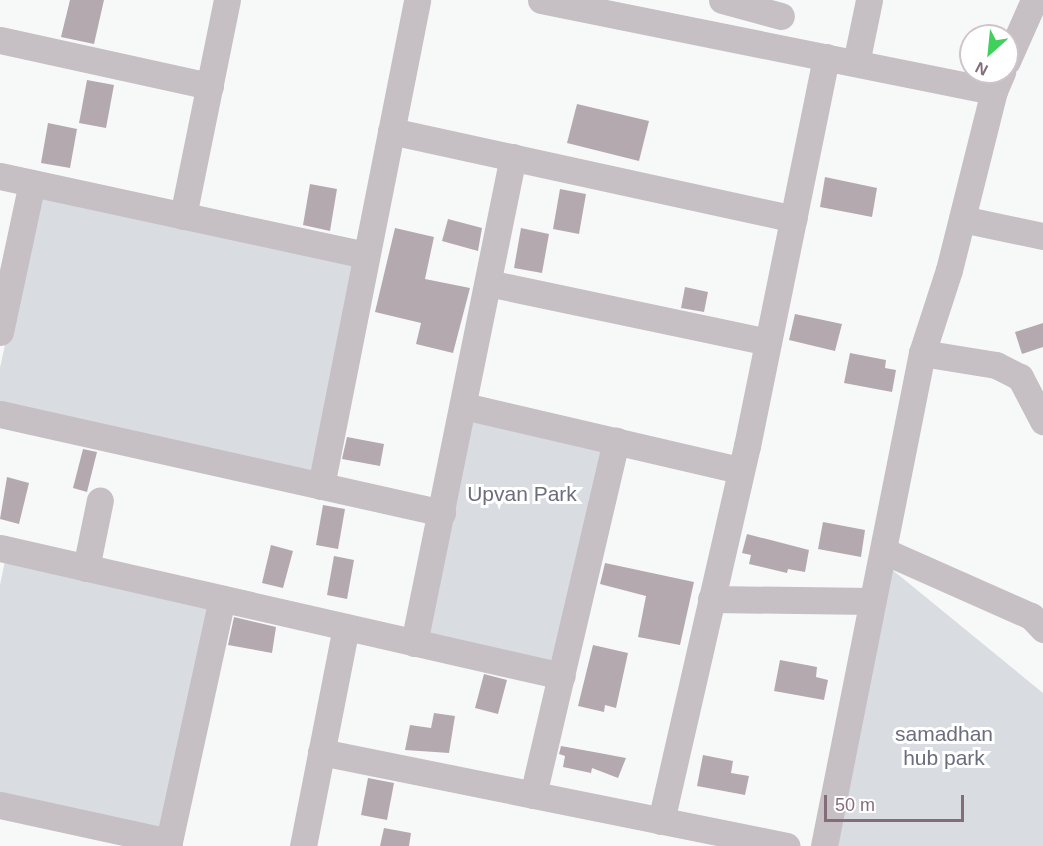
<!DOCTYPE html>
<html>
<head>
<meta charset="utf-8">
<style>
	body { margin:0 }
	#map { position:relative; width:1043px; height:846px; overflow:hidden; background:#f7f9f9; font-family:Arial,sans-serif }
	div>[style] { position:absolute }
	.green>* { inset:0; background:#d9dce0 }
	.building>* { inset:0; background:#b5a9b0 }
	.minor>* { height:27px; margin:-13.5px; padding:0 13.5px; transform-origin:13.5px; border-radius:13.5px; background:#c6bfc3 }
	span { translate:-50% -50%; white-space:nowrap; text-align:center; line-height:1.15; -webkit-text-stroke:6px #fff; paint-order:stroke }
	.park-label { font-size:21px; color:#6a6e7d }
	.north { position:absolute; left:959px; top:24px; width:60px; height:60px; box-sizing:border-box; background:#fff; border:2px solid #cec4ca; border-radius:50%; rotate:207deg; font-size:16px; font-weight:700; line-height:24px; text-align:center; color:#856c7b }
	.north::after { content:''; display:block; margin:auto; width:21px; height:27px; background:#3fd15c; clip-path:polygon(50% 0,100% 100%,50% 72%,0 100%) }
	.scale { position:absolute; left:824px; top:795px; width:140px; height:27px; box-sizing:border-box; border:3px solid #856c7b; border-top:0; padding-left:8px; font-size:18px; line-height:21px; white-space:nowrap; color:#856c7b; -webkit-text-stroke:4px #fff; paint-order:stroke }
</style>
</head>
<body>
<div id="map">
	<div class="green">
		<i style="clip-path:polygon(38px 192px,354px 258px,311px 478px,0 408px,0 368px)"></i>
		<i style="clip-path:polygon(470px 414px,603px 444px,551px 668px,424px 638px)"></i>
		<i style="clip-path:polygon(6px 556px,214px 604px,164px 834px,0 797px,0 585px)"></i>
		<i style="clip-path:polygon(884px 563px,1043px 693px,1043px 846px,820px 846px)"></i>
	</div>
	<div class="building">
		<i style="clip-path:polygon(70px 0,104px 0,94px 44px,61px 37px)"></i>
		<i style="clip-path:polygon(87px 80px,114px 85px,106px 128px,79px 123px)"></i>
		<i style="clip-path:polygon(577px 104px,649px 121px,639px 161px,567px 143px)"></i>
		<i style="clip-path:polygon(48px 123px,77px 129px,70px 168px,41px 163px)"></i>
		<i style="clip-path:polygon(825px 177px,877px 188px,872px 217px,820px 207px)"></i>
		<i style="clip-path:polygon(310px 184px,337px 189px,330px 231px,303px 225px)"></i>
		<i style="clip-path:polygon(560px 189px,586px 194px,579px 234px,553px 229px)"></i>
		<i style="clip-path:polygon(448px 219px,482px 228px,478px 251px,442px 241px)"></i>
		<i style="clip-path:polygon(395px 228px,434px 237px,425px 279px,470px 288px,453px 353px,416px 344px,421px 323px,375px 312px)"></i>
		<i style="clip-path:polygon(521px 228px,549px 234px,542px 273px,514px 268px)"></i>
		<i style="clip-path:polygon(685px 287px,708px 292px,704px 312px,681px 308px)"></i>
		<i style="clip-path:polygon(795px 314px,842px 324px,835px 351px,789px 340px)"></i>
		<i style="clip-path:polygon(1043px 323px,1043px 347px,1022px 354px,1015px 332px)"></i>
		<i style="clip-path:polygon(850px 353px,886px 360px,885px 368px,896px 370px,892px 392px,844px 383px)"></i>
		<i style="clip-path:polygon(347px 437px,384px 444px,380px 466px,342px 459px)"></i>
		<i style="clip-path:polygon(83px 449px,97px 452px,87px 492px,73px 488px)"></i>
		<i style="clip-path:polygon(7px 477px,29px 483px,19px 524px,0 519px)"></i>
		<i style="clip-path:polygon(323px 505px,345px 509px,338px 549px,316px 545px)"></i>
		<i style="clip-path:polygon(823px 522px,865px 530px,861px 557px,818px 549px)"></i>
		<i style="clip-path:polygon(747px 534px,809px 550px,805px 572px,788px 569px,787px 573px,749px 564px,751px 555px,742px 553px)"></i>
		<i style="clip-path:polygon(271px 545px,293px 551px,283px 588px,262px 583px)"></i>
		<i style="clip-path:polygon(334px 556px,354px 560px,347px 599px,327px 595px)"></i>
		<i style="clip-path:polygon(605px 563px,694px 582px,680px 645px,638px 637px,646px 596px,600px 584px)"></i>
		<i style="clip-path:polygon(234px 617px,276px 627px,272px 653px,228px 645px)"></i>
		<i style="clip-path:polygon(593px 645px,628px 653px,616px 708px,605px 705px,604px 712px,578px 706px)"></i>
		<i style="clip-path:polygon(780px 660px,817px 667px,816px 677px,828px 680px,824px 700px,774px 691px)"></i>
		<i style="clip-path:polygon(484px 674px,507px 680px,498px 714px,475px 708px)"></i>
		<i style="clip-path:polygon(434px 713px,455px 716px,449px 753px,405px 750px,410px 725px,431px 728px)"></i>
		<i style="clip-path:polygon(561px 746px,594px 752px,626px 758px,618px 778px,592px 768px,591px 773px,563px 767px,565px 756px,559px 754px)"></i>
		<i style="clip-path:polygon(703px 755px,733px 761px,731px 773px,749px 776px,745px 795px,697px 786px)"></i>
		<i style="clip-path:polygon(368px 778px,394px 783px,387px 820px,361px 815px)"></i>
		<i style="clip-path:polygon(384px 828px,411px 833px,409px 846px,380px 846px)"></i>
	</div>
	<div class="minor">
		<i style="left:541px;top:0;width:462px;rotate:11.4deg"></i>
		<i style="left:722px;top:0;width:61px;rotate:15.2deg"></i>
		<i style="left:0;top:40px;width:215px;rotate:12.4deg"></i>
		<i style="left:1007px;top:61px;width:67px;rotate:-66.1deg"></i>
		<i style="left:856px;top:63px;width:64px;rotate:-78.3deg"></i>
		<i style="left:391px;top:131px;width:412px;rotate:12.3deg"></i>
		<i style="left:0;top:176px;width:374px;rotate:12.2deg"></i>
		<i style="left:183px;top:216px;width:220px;rotate:-78.5deg"></i>
		<i style="left:962px;top:219px;width:83px;rotate:11.9deg"></i>
		<i style="left:488px;top:283px;width:286px;rotate:11.9deg"></i>
		<i style="left:0;top:332px;width:152px;rotate:-77.9deg"></i>
		<i style="left:922px;top:353px;width:75px;rotate:9.2deg"></i>
		<i style="left:996px;top:365px;width:27px;rotate:27deg"></i>
		<i style="left:1020px;top:377px;width:50px;rotate:62.4deg"></i>
		<i style="left:464px;top:406px;width:282px;rotate:13.1deg"></i>
		<i style="left:0;top:414px;width:453px;rotate:12.6deg"></i>
		<i style="left:321px;top:486px;width:495px;rotate:-78.8deg"></i>
		<i style="left:0;top:548px;width:576px;rotate:12.83deg"></i>
		<i style="left:884px;top:551px;width:161px;rotate:23.9deg"></i>
		<i style="left:1031px;top:616px;width:18px;rotate:47deg"></i>
		<i style="left:86px;top:568px;width:69px;rotate:-78.4deg"></i>
		<i style="left:711px;top:599px;width:161px;rotate:0.7deg"></i>
		<i style="left:414px;top:643px;width:496px;rotate:-78.5deg"></i>
		<i style="left:321px;top:752px;width:475px;rotate:11.4deg"></i>
		<i style="left:533px;top:795px;width:364px;rotate:-76.8deg"></i>
		<i style="left:0;top:805px;width:173px;rotate:12.3deg"></i>
		<i style="left:661px;top:821px;width:385px;rotate:-77.1deg"></i>
		<i style="left:747px;top:446px;width:397px;rotate:-78.5deg"></i>
		<i style="left:168px;top:846px;width:253px;rotate:-77.7deg"></i>
		<i style="left:303px;top:846px;width:223px;rotate:-78.9deg"></i>
		<i style="left:824px;top:846px;width:503px;rotate:-78.76deg"></i>
		<i style="left:922px;top:353px;width:87px;rotate:-72deg"></i>
		<i style="left:949px;top:270px;width:185px;rotate:-75.9deg"></i>
		<i style="left:994px;top:91px;width:21px;rotate:-67deg"></i>
	</div>
	<div class="park-label">
		<span style="left:522px;top:494px">Upvan Park</span>
		<span style="left:944px;top:746px">samadhan<br>hub park</span>
	</div>
	<div class="north">N</div>
	<div class="scale">50 m</div>
</div>
</body>
</html>
